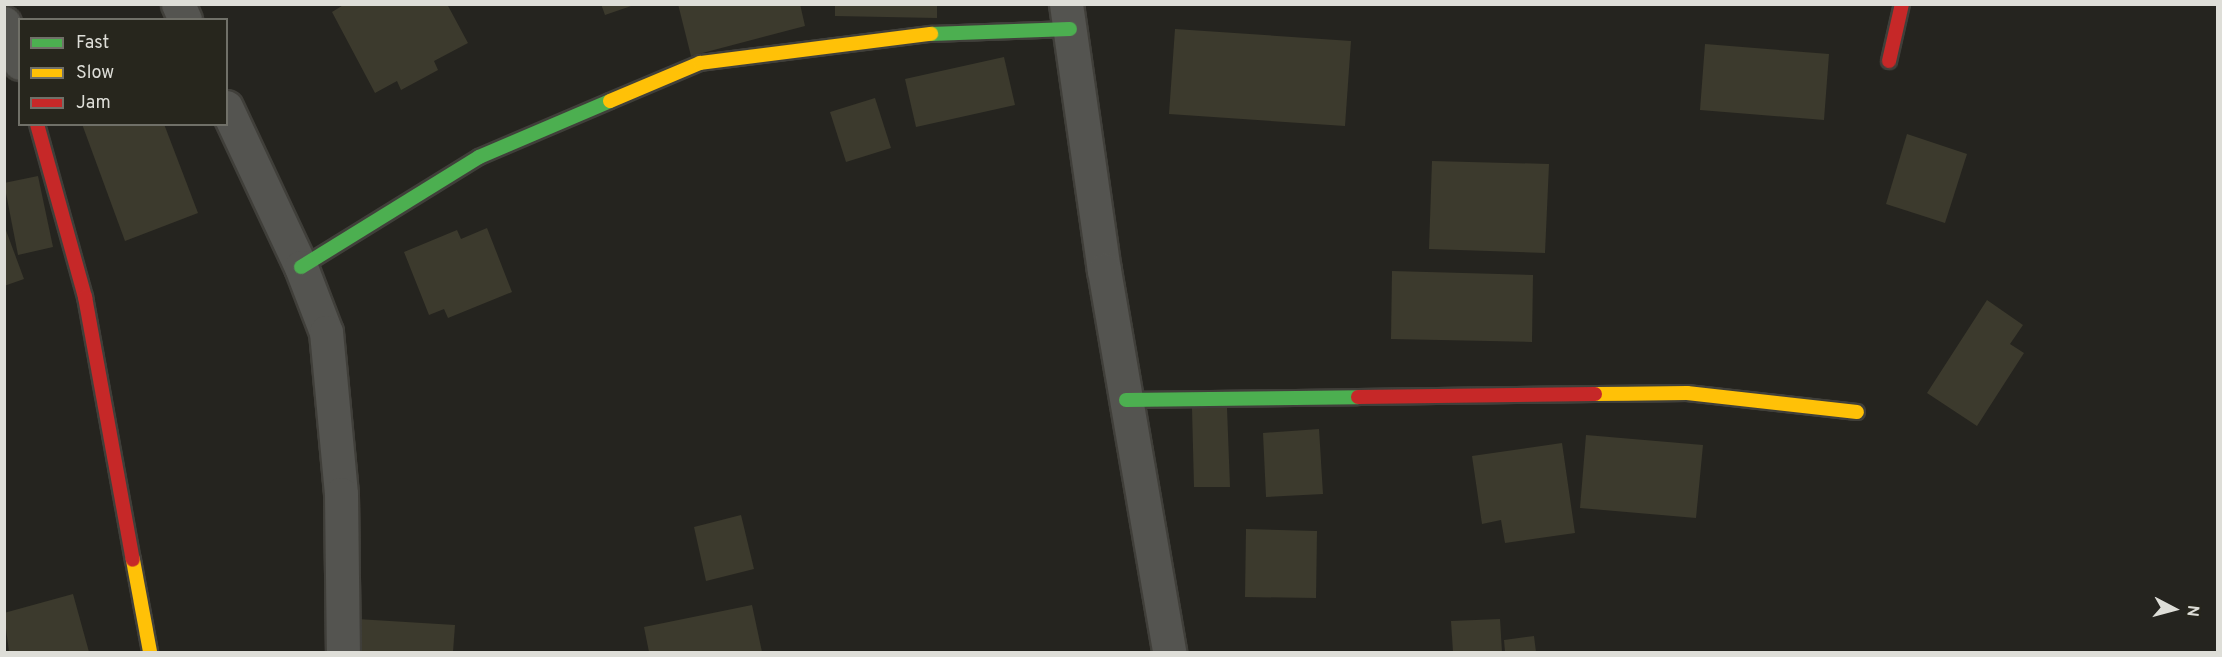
<!DOCTYPE html>
<html>
<head>
<meta charset="utf-8">
<style>
	body { margin:0 }
	#map { position:relative; width:2222px; height:657px; overflow:hidden; background:#25241f; font-family:Overpass,sans-serif }
	div>[style] { position:absolute }
	.building>* { inset:0; background:#3c3a2d }
	.roads { filter:drop-shadow(2px 0 #403f3a) drop-shadow(-2px 0 #403f3a) drop-shadow(0 2px #403f3a) drop-shadow(0 -2px #403f3a) }
	.street>* { height:33px; margin:-16.5px; padding:0 16.5px; transform-origin:16.5px; border-radius:16.5px; background:#545450 }
	.fast>* { height:14px; margin:-7px; padding:0 7px; transform-origin:7px; border-radius:7px; background:#4caf50 }
	.slow>* { height:14px; margin:-7px; padding:0 7px; transform-origin:7px; border-radius:7px; background:#ffc107 }
	.jam>* { height:14px; margin:-7px; padding:0 7px; transform-origin:7px; border-radius:7px; background:#c62828 }
	span { translate:-50% -50%; white-space:nowrap; text-align:center; line-height:1.15; -webkit-text-stroke:4.5px #27261d; paint-order:stroke }
	.frame { position:absolute; inset:0; border:6px solid #deded8; pointer-events:none }
	.legend { position:absolute; left:18px; top:18px; width:210px; height:108px; box-sizing:border-box; background:#27261d; border:2px solid #707068; margin:0; padding:8px 10px; list-style:none; font-size:18px; color:#deded8 }
	.legend li { display:flex; align-items:center; gap:12px; height:30px }
	.legend b { width:30px; border:2px solid #707068 }
	.north { position:absolute; left:2144px; top:579px; width:60px; height:60px; -webkit-text-stroke:4px #27261d; paint-order:stroke; rotate:96deg; font-size:16px; font-weight:700; line-height:24px; text-align:center; color:#deded8 }
	.north::after { content:''; display:block; margin:auto; width:21px; height:27px; background:#deded8; clip-path:polygon(50% 0,100% 100%,50% 72%,0 100%) }
</style>
</head>
<body>
<div id="map">
	<div class="building">
		<i style="clip-path:polygon(345px 4px,447px 4px,468px 43px,434px 61px,438px 70px,401px 90px,397px 81px,375px 93px,332px 12px)"></i>
		<i style="clip-path:polygon(601px 4px,634px 4px,634px 5px,605px 15px)"></i>
		<i style="clip-path:polygon(678px 4px,800px 4px,805px 26px,691px 56px)"></i>
		<i style="clip-path:polygon(835px 4px,937px 4px,937px 18px,835px 16px)"></i>
		<i style="clip-path:polygon(1175px 29px,1351px 41px,1345px 126px,1169px 114px)"></i>
		<i style="clip-path:polygon(1705px 44px,1829px 54px,1824px 120px,1700px 110px)"></i>
		<i style="clip-path:polygon(1004px 57px,1015px 105px,916px 127px,905px 79px)"></i>
		<i style="clip-path:polygon(875px 98px,891px 148px,846px 162px,830px 112px)"></i>
		<i style="clip-path:polygon(82px 124px,164px 124px,198px 213px,125px 241px)"></i>
		<i style="clip-path:polygon(1907px 134px,1967px 154px,1945px 223px,1886px 204px)"></i>
		<i style="clip-path:polygon(1432px 161px,1549px 164px,1545px 253px,1429px 249px)"></i>
		<i style="clip-path:polygon(38px 176px,53px 247px,18px 255px,4px 183px)"></i>
		<i style="clip-path:polygon(4px 225px,24px 279px,4px 286px)"></i>
		<i style="clip-path:polygon(487px 228px,512px 292px,448px 318px,444px 309px,429px 315px,404px 252px,457px 230px,461px 239px)"></i>
		<i style="clip-path:polygon(1392px 271px,1533px 275px,1532px 342px,1391px 339px)"></i>
		<i style="clip-path:polygon(1987px 300px,2023px 325px,2010px 344px,2024px 353px,1977px 426px,1927px 393px)"></i>
		<i style="clip-path:polygon(1192px 408px,1227px 408px,1230px 487px,1194px 487px)"></i>
		<i style="clip-path:polygon(1319px 429px,1323px 494px,1266px 497px,1263px 433px)"></i>
		<i style="clip-path:polygon(1586px 435px,1703px 445px,1696px 518px,1580px 508px)"></i>
		<i style="clip-path:polygon(1562px 443px,1575px 533px,1505px 543px,1501px 520px,1482px 524px,1472px 456px)"></i>
		<i style="clip-path:polygon(741px 515px,754px 569px,706px 581px,694px 527px)"></i>
		<i style="clip-path:polygon(1246px 529px,1317px 531px,1316px 598px,1245px 597px)"></i>
		<i style="clip-path:polygon(73px 594px,89px 652px,9px 652px,4px 613px)"></i>
		<i style="clip-path:polygon(752px 605px,762px 652px,649px 652px,644px 627px)"></i>
		<i style="clip-path:polygon(357px 619px,455px 625px,453px 652px,355px 652px)"></i>
		<i style="clip-path:polygon(1500px 619px,1502px 652px,1453px 652px,1451px 621px)"></i>
		<i style="clip-path:polygon(1534px 636px,1536px 652px,1505px 652px,1504px 640px)"></i>
	</div>
	<div class="roads">
		<div class="street">
			<i style="left:178px;top:4px;width:17px;rotate:66deg"></i>
			<i style="left:1066px;top:4px;width:269px;rotate:81.9deg"></i>
			<i style="left:1104px;top:270px;width:387px;rotate:80.3deg"></i>
			<i style="left:4px;top:23px;width:43px;rotate:68.2deg"></i>
			<i style="left:226px;top:107px;width:177px;rotate:64.9deg"></i>
			<i style="left:301px;top:267px;width:70px;rotate:69deg"></i>
			<i style="left:326px;top:332px;width:163px;rotate:84.7deg"></i>
			<i style="left:341px;top:494px;width:158px;rotate:89.3deg"></i>
		</div>
		<div class="fast">
			<i style="left:931px;top:34px;width:139px;rotate:-2.1deg"></i>
			<i style="left:301px;top:267px;width:209px;rotate:-31.7deg"></i>
			<i style="left:479px;top:157px;width:142px;rotate:-23.1deg"></i>
			<i style="left:1126px;top:400px;width:232px;rotate:-0.7deg"></i>
		</div>
		<div class="slow">
			<i style="left:610px;top:101px;width:98px;rotate:-22.9deg"></i>
			<i style="left:700px;top:63px;width:233px;rotate:-7.2deg"></i>
			<i style="left:1595px;top:394px;width:92px;rotate:-0.6deg"></i>
			<i style="left:1687px;top:393px;width:171px;rotate:6.4deg"></i>
			<i style="left:133px;top:560px;width:94px;rotate:79.5deg"></i>
		</div>
		<div class="jam">
			<i style="left:1889px;top:61px;width:58px;rotate:-77.2deg"></i>
			<i style="left:37px;top:124px;width:180px;rotate:74.5deg"></i>
			<i style="left:85px;top:297px;width:267px;rotate:79.7deg"></i>
			<i style="left:1358px;top:397px;width:237px;rotate:-0.7deg"></i>
		</div>
	</div>
	<div class="frame"></div>
	<ul class="legend">
	<li><b style="height:8px;background:#4caf50"></b>Fast</li>
	<li><b style="height:8px;background:#ffc107"></b>Slow</li>
	<li><b style="height:8px;background:#c62828"></b>Jam</li>
	</ul>
	<div class="north">N</div>
</div>
</body>
</html>
